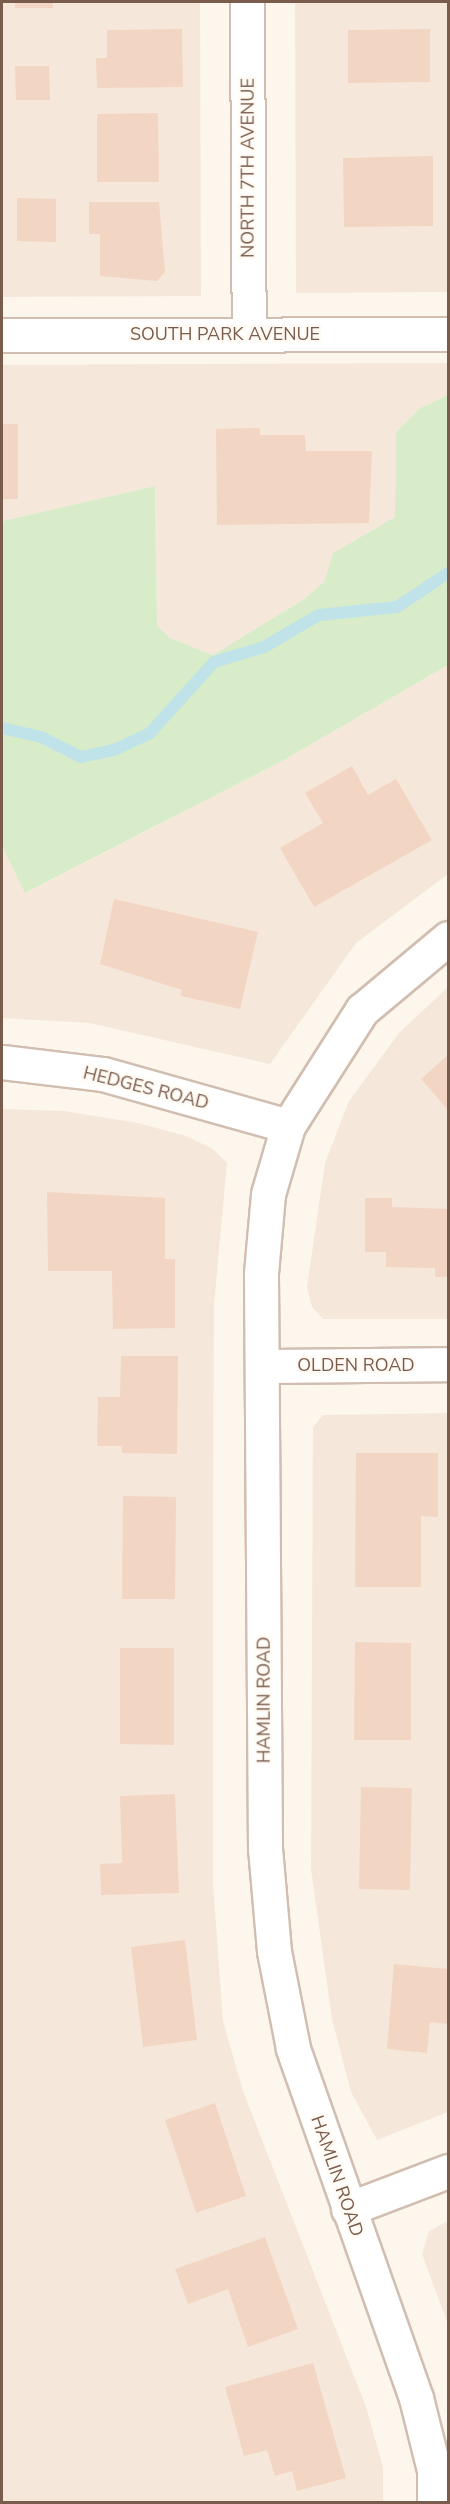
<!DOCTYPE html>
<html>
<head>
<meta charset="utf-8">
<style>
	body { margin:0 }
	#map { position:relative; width:450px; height:2504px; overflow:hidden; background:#fdf6ec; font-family:"Nunito Sans",sans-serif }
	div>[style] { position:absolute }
	.residential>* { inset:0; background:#f5e8da }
	.green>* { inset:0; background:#d8ecc9 }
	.stream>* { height:12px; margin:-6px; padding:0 6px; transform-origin:6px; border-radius:6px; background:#bfe3e8 }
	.building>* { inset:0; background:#f3d5c3 }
	.roads { filter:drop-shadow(2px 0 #d1beb0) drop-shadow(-2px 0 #d1beb0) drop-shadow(0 2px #d1beb0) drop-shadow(0 -2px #d1beb0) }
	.minor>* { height:33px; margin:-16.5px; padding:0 16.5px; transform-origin:16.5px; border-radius:16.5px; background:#fff }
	span { translate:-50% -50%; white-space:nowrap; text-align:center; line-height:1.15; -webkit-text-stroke:5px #fffaf3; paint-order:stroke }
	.street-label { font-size:18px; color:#7a5c4d }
	.frame { position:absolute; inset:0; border:3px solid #7a5c4d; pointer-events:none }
</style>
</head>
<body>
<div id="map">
	<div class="residential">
		<i style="clip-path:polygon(2px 2px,200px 2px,201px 296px,2px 297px)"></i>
		<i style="clip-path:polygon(295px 2px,448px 2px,448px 292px,296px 293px)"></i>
		<i style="clip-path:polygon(448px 363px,448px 395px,420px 408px,396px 432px,395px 517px,333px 553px,324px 582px,304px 599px,213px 655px,170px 638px,157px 625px,155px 486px,2px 521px,2px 365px)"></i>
		<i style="clip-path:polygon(448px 665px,448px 874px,356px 943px,270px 1064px,89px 1023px,2px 1018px,2px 846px,26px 893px,284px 760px)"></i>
		<i style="clip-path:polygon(448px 987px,448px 1319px,323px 1319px,312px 1307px,307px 1287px,325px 1163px,349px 1101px,399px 1033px)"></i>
		<i style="clip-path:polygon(2px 1109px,64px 1111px,138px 1123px,186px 1136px,213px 1149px,227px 1163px,214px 1305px,213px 1506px,213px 1884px,223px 2021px,243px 2091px,366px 2407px,383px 2467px,383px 2502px,2px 2502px)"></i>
		<i style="clip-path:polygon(448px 1413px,448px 2112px,377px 2140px,351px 2092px,332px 2019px,311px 1869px,313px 1427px,323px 1415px)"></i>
		<i style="clip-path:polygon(448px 2221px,448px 2324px,422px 2254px,429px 2231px)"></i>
	</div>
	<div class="green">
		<i style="clip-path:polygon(448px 395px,448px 665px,284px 760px,25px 893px,2px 846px,2px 521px,155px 486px,157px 625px,170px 638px,213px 655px,304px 599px,324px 582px,333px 553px,395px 517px,396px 432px,420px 408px)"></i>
	</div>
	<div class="stream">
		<i style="left:2px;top:728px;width:40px;rotate:13deg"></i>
		<i style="left:41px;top:737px;width:45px;rotate:26.6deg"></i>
		<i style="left:81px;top:757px;width:34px;rotate:-12deg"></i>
		<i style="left:114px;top:750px;width:40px;rotate:-25deg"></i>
		<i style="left:150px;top:733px;width:96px;rotate:-48deg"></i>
		<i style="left:214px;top:662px;width:52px;rotate:-16.7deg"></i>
		<i style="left:264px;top:647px;width:64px;rotate:-30.2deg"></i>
		<i style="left:319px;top:615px;width:78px;rotate:-5.9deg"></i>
		<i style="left:397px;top:607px;width:61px;rotate:-33.7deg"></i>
	</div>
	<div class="building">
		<i style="clip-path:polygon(15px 2px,53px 2px,53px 8px,15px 8px)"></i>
		<i style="clip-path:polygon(182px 29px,183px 87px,97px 88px,96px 58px,107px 58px,107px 30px)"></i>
		<i style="clip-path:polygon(430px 29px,430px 82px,348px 83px,348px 30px)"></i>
		<i style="clip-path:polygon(15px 66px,49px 66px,50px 100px,16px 100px)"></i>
		<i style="clip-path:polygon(158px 113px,159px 182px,97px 182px,97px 114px)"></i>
		<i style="clip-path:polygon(433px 156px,433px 226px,344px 227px,343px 158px)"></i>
		<i style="clip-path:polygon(17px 198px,56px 199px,56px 242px,17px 241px)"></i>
		<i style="clip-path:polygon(89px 202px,159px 202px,165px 272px,157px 281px,100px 276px,100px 234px,89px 234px)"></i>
		<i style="clip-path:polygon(2px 424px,18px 424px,18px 499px,2px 499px)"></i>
		<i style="clip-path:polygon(260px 428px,260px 435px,305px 435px,306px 451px,372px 451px,369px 523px,217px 525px,216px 429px)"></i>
		<i style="clip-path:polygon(352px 766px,368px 795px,396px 779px,432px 840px,314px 907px,280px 848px,323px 823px,305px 793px)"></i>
		<i style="clip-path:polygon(114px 899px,258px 932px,240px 1009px,181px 996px,182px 990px,100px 964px)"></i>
		<i style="clip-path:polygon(448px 1055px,448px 1110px,421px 1079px)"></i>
		<i style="clip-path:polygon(47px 1192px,165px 1198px,165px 1259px,175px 1259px,175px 1328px,113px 1329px,112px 1271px,48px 1271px)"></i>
		<i style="clip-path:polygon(365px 1198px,392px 1198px,392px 1207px,448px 1209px,448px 1277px,435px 1277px,435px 1268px,386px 1267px,386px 1252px,365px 1252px)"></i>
		<i style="clip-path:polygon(121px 1356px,178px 1356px,177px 1454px,122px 1453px,122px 1446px,97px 1446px,98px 1397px,120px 1397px)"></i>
		<i style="clip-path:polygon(356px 1453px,438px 1453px,438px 1517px,421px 1516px,421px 1587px,355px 1587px)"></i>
		<i style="clip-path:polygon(123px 1496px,176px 1497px,175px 1599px,122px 1599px)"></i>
		<i style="clip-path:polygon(355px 1642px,411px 1643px,411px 1740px,354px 1740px)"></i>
		<i style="clip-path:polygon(120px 1648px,174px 1648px,174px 1745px,120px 1744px)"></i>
		<i style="clip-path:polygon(361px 1787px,412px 1788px,410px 1890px,359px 1889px)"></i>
		<i style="clip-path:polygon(175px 1794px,179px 1893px,101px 1895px,100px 1864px,122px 1863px,120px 1796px)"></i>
		<i style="clip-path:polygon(185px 1940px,197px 2040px,143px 2047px,131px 1947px)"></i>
		<i style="clip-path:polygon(394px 1964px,448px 1969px,448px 2024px,430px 2022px,427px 2053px,387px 2049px)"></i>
		<i style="clip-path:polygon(215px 2103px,246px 2196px,196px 2213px,165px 2120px)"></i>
		<i style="clip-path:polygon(265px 2237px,298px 2329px,248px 2347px,228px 2289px,188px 2304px,175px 2269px)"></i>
		<i style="clip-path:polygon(313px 2363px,346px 2478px,297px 2491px,292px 2471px,275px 2476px,267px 2450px,244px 2456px,225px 2387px)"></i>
	</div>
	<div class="roads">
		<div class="minor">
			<i style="left:247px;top:2px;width:332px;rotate:89.7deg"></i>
			<i style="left:2px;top:335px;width:446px;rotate:-0.1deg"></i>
			<i style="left:2px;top:1062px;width:102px;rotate:6.8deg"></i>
			<i style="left:103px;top:1074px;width:192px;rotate:15.7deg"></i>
			<i style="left:263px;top:1366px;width:185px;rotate:-0.6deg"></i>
			<i style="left:348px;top:2209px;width:107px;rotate:-20.8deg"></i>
			<i style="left:434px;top:2502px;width:32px;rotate:-90deg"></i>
			<i style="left:434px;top:2470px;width:74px;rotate:-104deg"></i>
			<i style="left:416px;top:2398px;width:371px;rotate:-109.4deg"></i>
			<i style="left:293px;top:2048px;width:99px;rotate:-101.1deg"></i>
			<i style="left:274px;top:1951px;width:102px;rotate:-95deg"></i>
			<i style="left:265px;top:1849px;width:576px;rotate:-90.4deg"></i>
			<i style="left:261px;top:1273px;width:79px;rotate:-84.9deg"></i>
			<i style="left:268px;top:1194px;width:71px;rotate:-73.6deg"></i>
			<i style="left:288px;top:1126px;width:138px;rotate:-57.5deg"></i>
			<i style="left:362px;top:1010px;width:112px;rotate:-39.9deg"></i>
		</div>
	</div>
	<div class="street-label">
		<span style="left:248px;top:168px;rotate:-90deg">NORTH 7TH AVENUE</span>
		<span style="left:225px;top:334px">SOUTH PARK AVENUE</span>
		<span style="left:146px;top:1088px;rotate:14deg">HEDGES ROAD</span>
		<span style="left:356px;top:1365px">OLDEN ROAD</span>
		<span style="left:264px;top:1700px;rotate:-90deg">HAMLIN ROAD</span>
		<span style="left:337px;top:2176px;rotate:71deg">HAMLIN ROAD</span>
	</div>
	<div class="frame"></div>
</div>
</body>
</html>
